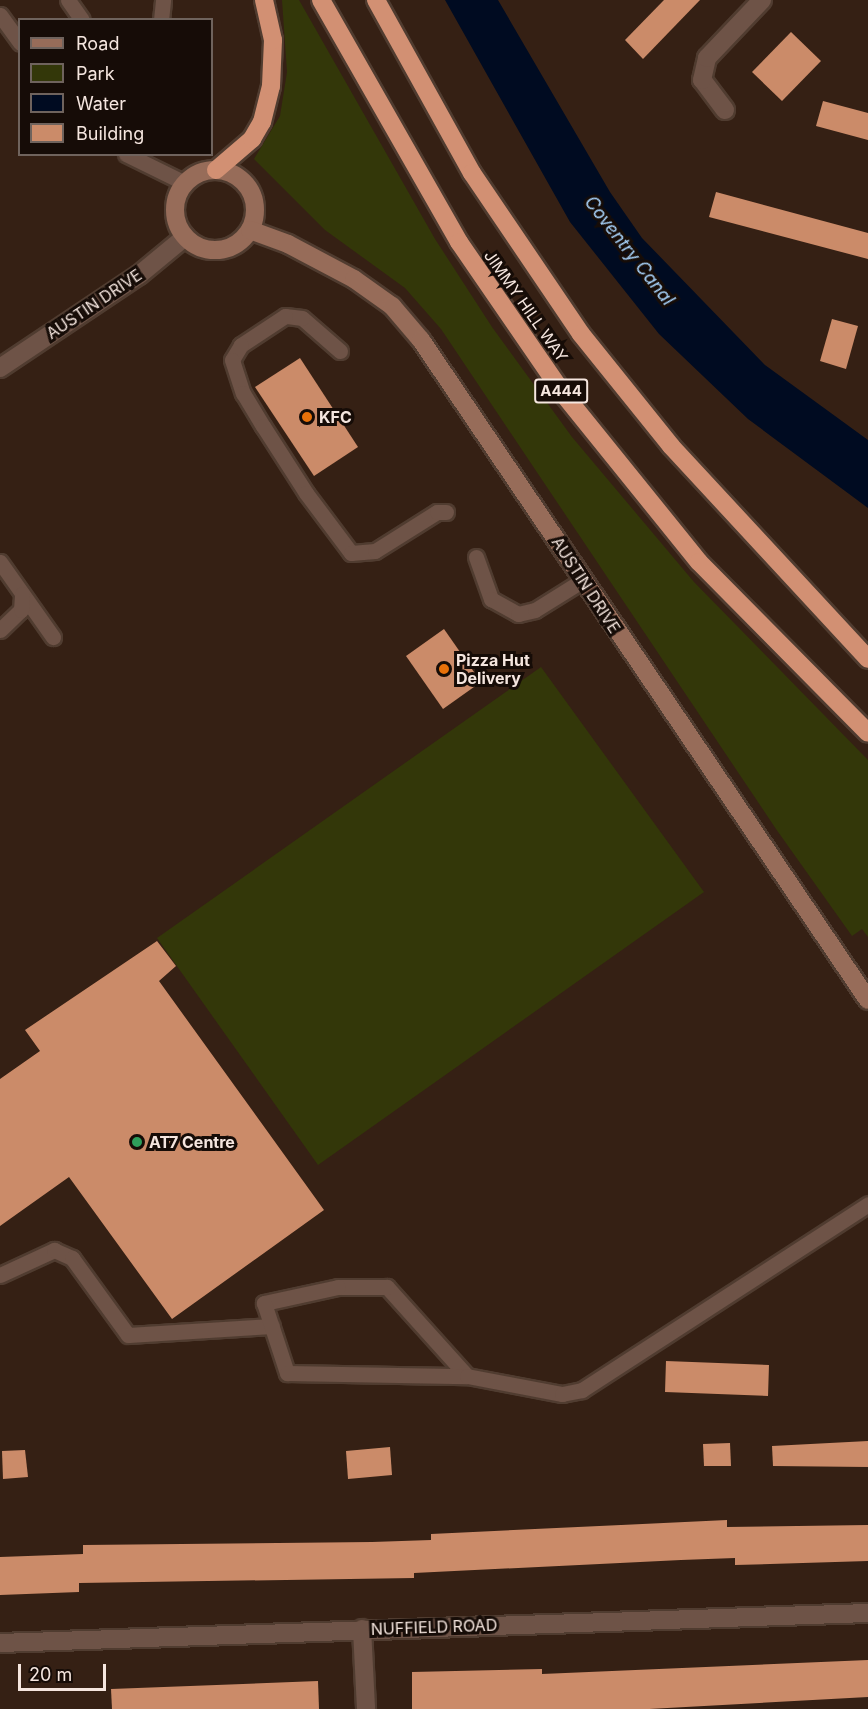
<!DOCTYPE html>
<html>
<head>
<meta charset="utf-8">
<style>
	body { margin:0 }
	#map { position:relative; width:868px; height:1709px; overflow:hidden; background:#352014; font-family:Inter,sans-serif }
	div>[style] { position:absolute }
	.green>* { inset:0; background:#333709 }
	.water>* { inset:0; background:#000b21 }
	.building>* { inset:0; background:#cb8b69 }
	.roads { filter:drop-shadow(2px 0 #503c30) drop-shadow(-2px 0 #503c30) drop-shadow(0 2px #503c30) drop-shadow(0 -2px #503c30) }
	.lane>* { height:15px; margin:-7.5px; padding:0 7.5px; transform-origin:7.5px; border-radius:7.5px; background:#6e5347 }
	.street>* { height:18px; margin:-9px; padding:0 9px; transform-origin:9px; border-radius:9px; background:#6e5347 }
	.secondary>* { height:18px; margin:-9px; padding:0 9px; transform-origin:9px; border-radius:9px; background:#976c59 }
	.secondary>.ring { margin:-9px; padding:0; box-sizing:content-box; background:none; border:18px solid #976c59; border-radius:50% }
	.highway>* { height:18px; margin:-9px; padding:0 9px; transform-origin:9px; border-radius:9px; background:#d29073 }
	.dots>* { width:16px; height:16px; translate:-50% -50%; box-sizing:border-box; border:3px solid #160c07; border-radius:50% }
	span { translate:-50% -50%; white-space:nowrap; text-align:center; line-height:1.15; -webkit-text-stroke:6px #160c07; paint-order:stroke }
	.shield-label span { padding:2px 4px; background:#160c07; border:2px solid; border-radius:4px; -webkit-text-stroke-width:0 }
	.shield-label { font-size:15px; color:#f5e6df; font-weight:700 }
	.street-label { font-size:16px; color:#f5e6df }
	.poi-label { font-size:16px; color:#f5e6df; font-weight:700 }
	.left { translate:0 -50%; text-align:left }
	.water-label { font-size:18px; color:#a9d4fc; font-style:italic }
	.legend { position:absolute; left:18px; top:18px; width:195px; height:138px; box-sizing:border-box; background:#160c07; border:2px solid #6f635d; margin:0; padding:8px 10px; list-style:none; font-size:18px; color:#f5e6df }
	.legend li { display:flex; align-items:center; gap:12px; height:30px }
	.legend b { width:30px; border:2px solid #6f635d }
	.scale { position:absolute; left:18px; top:1664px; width:88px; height:27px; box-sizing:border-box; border:3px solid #f5e6df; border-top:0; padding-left:8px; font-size:18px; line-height:21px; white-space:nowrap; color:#f5e6df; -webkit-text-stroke:4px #160c07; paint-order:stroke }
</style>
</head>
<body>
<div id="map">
	<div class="green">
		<i style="clip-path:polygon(282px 0,299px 0,435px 239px,492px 327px,572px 437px,694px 582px,868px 760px,868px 937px,862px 929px,852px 936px,776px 829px,441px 329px,405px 288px,325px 230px,254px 159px,280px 116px,287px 72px)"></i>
		<i style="clip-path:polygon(541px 667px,704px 892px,318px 1165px,157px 938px)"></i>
	</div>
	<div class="water">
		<i style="clip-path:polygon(445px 0,498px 0,610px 192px,642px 238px,765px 365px,868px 440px,868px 508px,748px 419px,659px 334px,570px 222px)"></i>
	</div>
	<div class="building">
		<i style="clip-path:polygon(664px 0,700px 0,643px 59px,625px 40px)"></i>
		<i style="clip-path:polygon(791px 32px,821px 61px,782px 101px,752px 72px)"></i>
		<i style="clip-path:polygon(823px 101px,868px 113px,868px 140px,816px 126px)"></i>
		<i style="clip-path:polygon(716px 192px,868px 233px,868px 259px,709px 217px)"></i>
		<i style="clip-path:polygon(832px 319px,858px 326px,846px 369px,820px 361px)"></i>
		<i style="clip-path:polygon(300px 358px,358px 447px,314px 476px,255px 387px)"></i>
		<i style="clip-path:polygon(444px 629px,481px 682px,443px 709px,406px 656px)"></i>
		<i style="clip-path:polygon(157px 941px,176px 966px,159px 981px,324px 1210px,172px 1319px,69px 1177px,0 1226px,0 1079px,40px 1051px,25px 1030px)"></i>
		<i style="clip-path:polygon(666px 1361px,769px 1365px,768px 1396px,665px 1392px)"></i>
		<i style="clip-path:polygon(868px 1441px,868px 1467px,773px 1466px,772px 1446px)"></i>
		<i style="clip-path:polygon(730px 1443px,731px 1466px,704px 1466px,703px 1444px)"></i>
		<i style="clip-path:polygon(390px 1447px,392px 1475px,348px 1479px,346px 1451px)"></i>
		<i style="clip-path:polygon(25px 1450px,28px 1477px,3px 1479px,2px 1451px)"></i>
		<i style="clip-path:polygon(727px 1520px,727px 1527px,868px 1525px,868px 1561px,735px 1565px,735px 1558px,681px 1560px,414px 1573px,414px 1578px,79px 1583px,79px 1592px,0 1595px,0 1557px,83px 1554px,83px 1545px,372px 1542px,431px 1540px,431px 1534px)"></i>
		<i style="clip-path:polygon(868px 1660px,868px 1697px,649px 1709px,412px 1709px,412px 1672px,542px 1669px,542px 1674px)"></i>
		<i style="clip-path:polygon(318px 1681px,319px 1709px,112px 1709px,111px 1689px)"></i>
	</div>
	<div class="roads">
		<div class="lane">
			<i style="left:68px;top:0;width:24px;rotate:55deg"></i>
			<i style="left:0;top:15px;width:34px;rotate:54deg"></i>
			<i style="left:161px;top:20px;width:20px;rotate:-84deg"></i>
			<i style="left:126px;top:154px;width:66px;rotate:26.2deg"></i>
			<i style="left:340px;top:351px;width:50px;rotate:-139deg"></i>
			<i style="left:302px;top:318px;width:17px;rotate:-173deg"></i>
			<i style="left:285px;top:316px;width:53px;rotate:146.6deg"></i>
			<i style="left:241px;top:345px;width:17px;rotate:121deg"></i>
			<i style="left:232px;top:360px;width:35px;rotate:72deg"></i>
			<i style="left:243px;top:393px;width:39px;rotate:59deg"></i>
			<i style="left:263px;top:426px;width:80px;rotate:57.3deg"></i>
			<i style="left:306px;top:493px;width:75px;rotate:53.1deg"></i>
			<i style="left:351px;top:553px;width:24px;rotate:-5deg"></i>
			<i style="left:375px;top:551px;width:73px;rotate:-32.2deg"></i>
			<i style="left:437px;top:512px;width:9px"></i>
			<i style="left:476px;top:557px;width:45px;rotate:70.3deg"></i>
			<i style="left:491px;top:599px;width:31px;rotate:29deg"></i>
			<i style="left:518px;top:614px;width:17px;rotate:-13deg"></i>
			<i style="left:535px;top:610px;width:57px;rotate:-32deg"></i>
			<i style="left:0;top:562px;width:92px;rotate:54.8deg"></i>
			<i style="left:0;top:630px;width:29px;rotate:-44deg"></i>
			<i style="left:21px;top:610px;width:16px;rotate:-86deg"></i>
			<i style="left:0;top:1275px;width:60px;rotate:-24.8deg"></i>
			<i style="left:54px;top:1250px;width:20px;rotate:24deg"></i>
			<i style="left:72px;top:1258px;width:95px;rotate:54deg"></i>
			<i style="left:128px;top:1335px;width:144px;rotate:-3.6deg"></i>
			<i style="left:467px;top:1376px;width:120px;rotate:-132deg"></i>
			<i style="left:387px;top:1287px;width:49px;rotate:180deg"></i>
			<i style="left:338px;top:1287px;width:76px;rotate:167.8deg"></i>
			<i style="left:264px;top:1303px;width:74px;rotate:71.8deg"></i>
			<i style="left:287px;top:1373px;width:180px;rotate:1deg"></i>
			<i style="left:467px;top:1376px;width:97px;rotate:10.7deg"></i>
			<i style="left:562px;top:1394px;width:20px;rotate:-11deg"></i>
			<i style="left:582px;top:1390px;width:341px;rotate:-33deg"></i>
		</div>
		<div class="street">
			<i style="left:725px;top:110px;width:38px;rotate:-127deg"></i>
			<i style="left:702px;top:80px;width:23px;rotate:-77deg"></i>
			<i style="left:707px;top:58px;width:80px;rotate:-46.5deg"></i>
			<i style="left:0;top:368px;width:167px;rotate:-33.8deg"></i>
			<i style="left:139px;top:275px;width:60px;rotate:-39.6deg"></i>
			<i style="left:362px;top:1629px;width:80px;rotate:87.1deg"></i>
			<i style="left:0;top:1643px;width:869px;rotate:-1.98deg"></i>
		</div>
		<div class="secondary">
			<i class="ring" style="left:175px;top:170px;width:62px;height:62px"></i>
			<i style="left:250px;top:230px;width:40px;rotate:20.2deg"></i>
			<i style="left:288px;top:244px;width:75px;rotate:27.9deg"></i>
			<i style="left:354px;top:279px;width:47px;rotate:35.4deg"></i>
			<i style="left:392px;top:306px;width:45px;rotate:49.5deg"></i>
			<i style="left:421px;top:340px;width:797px;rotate:55.89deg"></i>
		</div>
		<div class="highway">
			<i style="left:321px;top:0;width:279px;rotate:60.3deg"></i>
			<i style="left:459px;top:242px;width:187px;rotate:55.5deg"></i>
			<i style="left:565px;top:396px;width:213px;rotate:51.1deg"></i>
			<i style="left:699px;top:562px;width:240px;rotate:45.3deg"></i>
			<i style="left:376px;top:0;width:198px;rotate:61deg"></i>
			<i style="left:472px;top:173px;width:194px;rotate:55.9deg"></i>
			<i style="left:581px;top:334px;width:144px;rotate:51.2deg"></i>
			<i style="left:671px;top:446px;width:290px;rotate:47.2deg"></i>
			<i style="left:216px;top:170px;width:48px;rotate:-40.7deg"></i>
			<i style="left:252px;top:139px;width:20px;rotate:-60deg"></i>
			<i style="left:262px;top:122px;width:37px;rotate:-76deg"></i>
			<i style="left:271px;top:86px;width:46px;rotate:-87.5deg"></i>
			<i style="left:273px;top:40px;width:41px;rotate:-102.7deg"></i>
		</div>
	</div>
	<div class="dots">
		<i style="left:307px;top:417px;background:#e8710a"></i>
		<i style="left:444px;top:669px;background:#e8710a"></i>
		<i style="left:137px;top:1142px;background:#2e9e5b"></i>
	</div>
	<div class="shield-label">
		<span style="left:561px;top:391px">A444</span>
	</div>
	<div class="street-label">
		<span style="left:94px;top:304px;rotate:-34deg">AUSTIN DRIVE</span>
		<span style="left:526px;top:306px;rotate:55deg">JIMMY HILL WAY</span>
		<span style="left:586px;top:585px;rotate:57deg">AUSTIN DRIVE</span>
		<span style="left:434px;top:1627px;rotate:-2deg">NUFFIELD ROAD</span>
	</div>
	<div class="poi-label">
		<span class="left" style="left:319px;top:417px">KFC</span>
		<span class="left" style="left:456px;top:669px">Pizza Hut<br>Delivery</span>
		<span class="left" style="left:149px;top:1142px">AT7 Centre</span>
	</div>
	<div class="water-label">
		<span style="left:629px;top:251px;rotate:52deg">Coventry Canal</span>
	</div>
	<ul class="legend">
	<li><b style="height:8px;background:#976c59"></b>Road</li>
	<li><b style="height:16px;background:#333709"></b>Park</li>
	<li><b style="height:16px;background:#000b21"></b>Water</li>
	<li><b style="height:16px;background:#cb8b69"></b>Building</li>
	</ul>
	<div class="scale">20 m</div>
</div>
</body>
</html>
